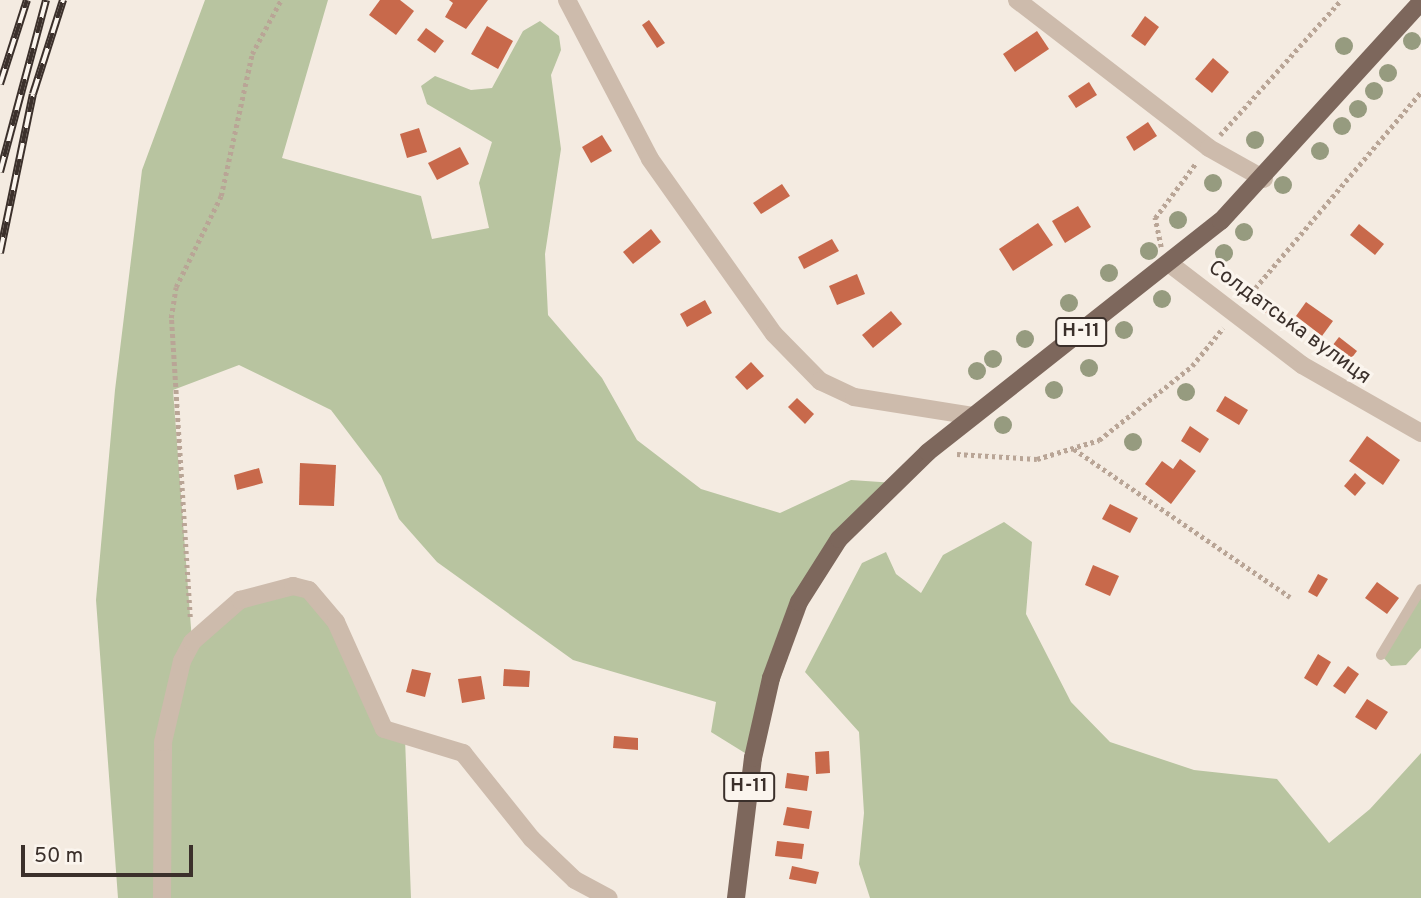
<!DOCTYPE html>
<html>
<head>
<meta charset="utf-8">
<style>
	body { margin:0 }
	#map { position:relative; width:1421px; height:898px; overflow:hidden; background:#f4ebe1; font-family:Overpass,sans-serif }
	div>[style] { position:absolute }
	.green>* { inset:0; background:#b8c4a0 }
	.building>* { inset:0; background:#c8694b }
	.path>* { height:4.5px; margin-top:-2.25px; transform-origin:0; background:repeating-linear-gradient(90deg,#b9a596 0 3.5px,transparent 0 7px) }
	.lane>* { height:10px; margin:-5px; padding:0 5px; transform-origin:5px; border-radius:5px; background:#cdbbac }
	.street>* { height:18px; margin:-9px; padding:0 9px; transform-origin:9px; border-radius:9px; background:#cdbbac }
	.primary>* { height:18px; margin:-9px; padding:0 9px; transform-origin:9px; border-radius:9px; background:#7d675c }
	.rail>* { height:8px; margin-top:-4px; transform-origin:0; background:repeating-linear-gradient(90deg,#fbf5ee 0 16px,#3b302b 0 32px); box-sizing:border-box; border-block:2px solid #3b302b }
	.trees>* { width:18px; height:18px; margin:-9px; border-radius:50%; background:#969b7f }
	span { translate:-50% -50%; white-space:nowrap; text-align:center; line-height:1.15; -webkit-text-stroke:6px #fbf5ee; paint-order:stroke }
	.shield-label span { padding:2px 5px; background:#fbf5ee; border:2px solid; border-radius:5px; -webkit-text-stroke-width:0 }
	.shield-label { font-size:19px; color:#3b302b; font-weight:700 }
	.street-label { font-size:21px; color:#3b302b }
	.scale { position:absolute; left:21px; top:845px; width:172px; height:32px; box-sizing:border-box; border:4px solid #3b302b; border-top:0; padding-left:9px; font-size:21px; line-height:24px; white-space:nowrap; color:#3b302b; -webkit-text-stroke:5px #fbf5ee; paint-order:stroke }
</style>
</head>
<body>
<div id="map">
	<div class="green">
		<i style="clip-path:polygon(205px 0,328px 0,282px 158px,421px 196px,432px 239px,489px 228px,479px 183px,492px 142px,427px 104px,421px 86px,435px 76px,471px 90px,492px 88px,523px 31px,540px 21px,559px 36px,561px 50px,551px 75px,561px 149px,545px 254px,548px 315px,602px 378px,637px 440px,701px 489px,780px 513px,851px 480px,895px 483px,818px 569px,753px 758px,711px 732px,716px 702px,573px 660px,437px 562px,399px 519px,381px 476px,331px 410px,239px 365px,173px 390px,192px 641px,273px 587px,321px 601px,371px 711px,405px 738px,411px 898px,118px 898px,96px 600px,115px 390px,142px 170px)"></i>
		<i style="clip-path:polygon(1004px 522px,1032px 542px,1026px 614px,1071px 702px,1110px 742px,1194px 770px,1277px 779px,1329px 843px,1370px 809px,1421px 753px,1421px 898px,870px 898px,859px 864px,864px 813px,859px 732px,805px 672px,862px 563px,886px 552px,896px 574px,921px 593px,943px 555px)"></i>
		<i style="clip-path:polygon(1421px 589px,1421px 648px,1406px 665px,1391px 666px,1381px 655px)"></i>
	</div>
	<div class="building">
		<i style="clip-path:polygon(380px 0,400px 0,414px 11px,396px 35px,369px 15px)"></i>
		<i style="clip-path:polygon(449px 0,488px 0,466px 29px,445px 17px,453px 3px)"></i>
		<i style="clip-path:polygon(1145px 16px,1159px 27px,1145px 46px,1131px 36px)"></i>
		<i style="clip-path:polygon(649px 20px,665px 43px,657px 48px,642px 25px)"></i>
		<i style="clip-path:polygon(487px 26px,513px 41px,498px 69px,471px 54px)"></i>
		<i style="clip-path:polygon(426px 28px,444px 41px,435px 53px,417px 40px)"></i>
		<i style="clip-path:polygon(1037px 31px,1049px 49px,1015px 72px,1003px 54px)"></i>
		<i style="clip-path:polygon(1213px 58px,1229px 72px,1212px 93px,1195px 79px)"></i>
		<i style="clip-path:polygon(1089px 82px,1097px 95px,1076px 108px,1068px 96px)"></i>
		<i style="clip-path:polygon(1148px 122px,1157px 136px,1134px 151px,1126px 137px)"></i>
		<i style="clip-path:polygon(419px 128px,427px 152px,407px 158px,400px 134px)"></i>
		<i style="clip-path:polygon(602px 135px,612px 151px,591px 163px,582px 147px)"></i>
		<i style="clip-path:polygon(460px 147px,469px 164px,437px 180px,428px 163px)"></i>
		<i style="clip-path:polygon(782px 184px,790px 196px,761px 214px,753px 203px)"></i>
		<i style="clip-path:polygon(1078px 206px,1091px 227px,1065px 243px,1052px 221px)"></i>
		<i style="clip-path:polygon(1038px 223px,1053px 245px,1013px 271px,999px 249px)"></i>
		<i style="clip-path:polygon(1359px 224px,1384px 244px,1375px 255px,1350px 235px)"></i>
		<i style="clip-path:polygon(651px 229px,661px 242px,633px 264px,623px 252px)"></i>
		<i style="clip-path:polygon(832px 239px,839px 251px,804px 269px,798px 257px)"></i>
		<i style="clip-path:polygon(857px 274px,865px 294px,837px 305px,829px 286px)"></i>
		<i style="clip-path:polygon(1264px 295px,1278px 307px,1270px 316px,1256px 305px)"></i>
		<i style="clip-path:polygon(705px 300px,712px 313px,687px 327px,680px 314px)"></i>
		<i style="clip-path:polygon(1306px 302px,1333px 321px,1322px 336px,1296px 316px)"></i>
		<i style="clip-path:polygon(891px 311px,902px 324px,873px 348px,862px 335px)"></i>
		<i style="clip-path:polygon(1339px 337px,1357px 351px,1347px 364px,1329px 350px)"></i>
		<i style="clip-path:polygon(751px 362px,764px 376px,747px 390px,735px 377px)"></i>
		<i style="clip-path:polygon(1225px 396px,1248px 410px,1239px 425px,1216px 411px)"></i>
		<i style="clip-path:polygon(797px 398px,814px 414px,805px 424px,788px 407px)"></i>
		<i style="clip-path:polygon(1190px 426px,1209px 439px,1200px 453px,1181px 441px)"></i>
		<i style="clip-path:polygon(1367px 436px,1400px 460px,1383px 485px,1349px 461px)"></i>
		<i style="clip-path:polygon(1180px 459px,1196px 471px,1171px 504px,1145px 484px,1162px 461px,1173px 469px)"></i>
		<i style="clip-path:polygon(300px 463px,336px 465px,334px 506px,299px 505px)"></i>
		<i style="clip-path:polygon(259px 468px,263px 483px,237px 490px,234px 475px)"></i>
		<i style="clip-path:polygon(1355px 473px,1366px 483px,1355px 496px,1344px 486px)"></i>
		<i style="clip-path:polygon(1110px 504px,1138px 518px,1130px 533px,1102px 519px)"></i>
		<i style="clip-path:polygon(1093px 565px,1119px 576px,1110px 596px,1085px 585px)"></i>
		<i style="clip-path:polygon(1318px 574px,1328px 579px,1317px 597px,1308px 592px)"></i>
		<i style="clip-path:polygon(1377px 582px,1399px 598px,1387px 614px,1365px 598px)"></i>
		<i style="clip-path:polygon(1318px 654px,1331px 662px,1317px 686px,1304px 678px)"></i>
		<i style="clip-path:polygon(1348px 666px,1359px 674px,1345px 694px,1333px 686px)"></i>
		<i style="clip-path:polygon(412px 669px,431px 673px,425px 697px,406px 692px)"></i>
		<i style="clip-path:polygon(504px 669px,530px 671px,529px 687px,503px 686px)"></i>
		<i style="clip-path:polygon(481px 676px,485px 699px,462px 703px,458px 679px)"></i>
		<i style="clip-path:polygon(1367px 699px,1388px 712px,1376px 730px,1355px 717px)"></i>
		<i style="clip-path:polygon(614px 736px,638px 738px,638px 750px,613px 748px)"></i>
		<i style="clip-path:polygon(829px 751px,830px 773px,816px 774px,815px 752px)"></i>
		<i style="clip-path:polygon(787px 773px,809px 776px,807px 791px,785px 788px)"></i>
		<i style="clip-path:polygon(787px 807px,812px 811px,809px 829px,783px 825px)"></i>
		<i style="clip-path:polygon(777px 841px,804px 844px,802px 859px,775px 856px)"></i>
		<i style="clip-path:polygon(792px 866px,819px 872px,816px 884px,789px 879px)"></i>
	</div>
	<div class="path">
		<i style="left:1220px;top:135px;width:181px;rotate:-48.1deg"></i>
		<i style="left:1161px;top:247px;width:30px;rotate:-102deg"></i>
		<i style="left:1155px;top:218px;width:69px;rotate:-53.3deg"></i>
		<i style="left:1246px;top:299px;width:271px;rotate:-49.8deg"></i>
		<i style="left:1074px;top:449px;width:262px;rotate:34.4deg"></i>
		<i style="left:957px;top:454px;width:80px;rotate:3.6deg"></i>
		<i style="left:1037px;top:459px;width:65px;rotate:-17deg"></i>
		<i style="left:1099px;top:440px;width:119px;rotate:-38.5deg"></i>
		<i style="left:1192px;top:366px;width:49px;rotate:-50.8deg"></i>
		<i style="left:190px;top:617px;width:300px;rotate:-93.6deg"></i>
		<i style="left:171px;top:318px;width:31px;rotate:-81deg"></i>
		<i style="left:176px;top:287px;width:102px;rotate:-63.7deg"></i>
		<i style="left:221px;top:196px;width:145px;rotate:-77.7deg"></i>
		<i style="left:252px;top:54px;width:61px;rotate:-61.8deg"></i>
	</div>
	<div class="lane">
		<i style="left:1381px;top:655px;width:77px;rotate:-58.8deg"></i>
	</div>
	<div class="street">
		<i style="left:567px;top:0;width:179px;rotate:62.4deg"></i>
		<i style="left:650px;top:159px;width:214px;rotate:54.7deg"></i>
		<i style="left:774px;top:334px;width:66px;rotate:45.6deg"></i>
		<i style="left:820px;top:381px;width:38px;rotate:25deg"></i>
		<i style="left:854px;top:397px;width:120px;rotate:9.1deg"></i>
		<i style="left:1017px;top:0;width:242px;rotate:37.6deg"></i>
		<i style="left:1209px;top:148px;width:63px;rotate:29.4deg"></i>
		<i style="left:1170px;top:264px;width:166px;rotate:37.4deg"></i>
		<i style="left:1302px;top:365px;width:137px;rotate:29.7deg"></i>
		<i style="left:162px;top:898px;width:156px;rotate:-89.6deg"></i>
		<i style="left:163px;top:742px;width:83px;rotate:-76.8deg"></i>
		<i style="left:182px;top:661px;width:21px;rotate:-62deg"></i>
		<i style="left:192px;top:642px;width:64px;rotate:-41.2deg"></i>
		<i style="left:240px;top:600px;width:55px;rotate:-14.8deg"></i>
		<i style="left:293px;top:586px;width:16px;rotate:14deg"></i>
		<i style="left:309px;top:590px;width:42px;rotate:49.8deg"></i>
		<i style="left:336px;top:622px;width:117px;rotate:65.8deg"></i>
		<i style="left:384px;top:729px;width:83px;rotate:16.9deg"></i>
		<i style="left:463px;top:753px;width:110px;rotate:51.3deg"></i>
		<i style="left:532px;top:839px;width:59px;rotate:43.6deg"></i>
		<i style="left:575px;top:880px;width:38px;rotate:28deg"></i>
	</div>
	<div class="primary">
		<i style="left:736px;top:898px;width:141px;rotate:-83.1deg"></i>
		<i style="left:753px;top:758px;width:82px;rotate:-77.3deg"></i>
		<i style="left:771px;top:678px;width:81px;rotate:-69.8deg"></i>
		<i style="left:799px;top:602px;width:75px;rotate:-57.6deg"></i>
		<i style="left:839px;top:539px;width:124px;rotate:-44.3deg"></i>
		<i style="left:928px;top:452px;width:373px;rotate:-38.3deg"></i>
		<i style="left:1221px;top:221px;width:297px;rotate:-47.6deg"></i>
	</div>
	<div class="rail">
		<i style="left:0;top:84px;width:88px;rotate:-72.2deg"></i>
		<i style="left:0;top:172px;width:178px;rotate:-75deg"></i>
		<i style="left:0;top:253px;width:162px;rotate:-78.3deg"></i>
		<i style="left:33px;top:94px;width:99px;rotate:-72.3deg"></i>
	</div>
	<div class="trees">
		<i style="left:1412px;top:41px"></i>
		<i style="left:1344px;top:46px"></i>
		<i style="left:1388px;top:73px"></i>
		<i style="left:1374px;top:91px"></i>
		<i style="left:1358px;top:109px"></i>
		<i style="left:1342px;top:126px"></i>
		<i style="left:1255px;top:140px"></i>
		<i style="left:1320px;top:151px"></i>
		<i style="left:1213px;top:183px"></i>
		<i style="left:1283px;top:185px"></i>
		<i style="left:1178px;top:220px"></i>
		<i style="left:1244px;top:232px"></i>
		<i style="left:1149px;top:251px"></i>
		<i style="left:1224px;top:253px"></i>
		<i style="left:1109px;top:273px"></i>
		<i style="left:1162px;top:299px"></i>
		<i style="left:1069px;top:303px"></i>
		<i style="left:1124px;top:330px"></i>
		<i style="left:1025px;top:339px"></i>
		<i style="left:993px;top:359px"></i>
		<i style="left:1089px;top:368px"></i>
		<i style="left:977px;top:371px"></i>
		<i style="left:1054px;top:390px"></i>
		<i style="left:1186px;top:392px"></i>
		<i style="left:1003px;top:425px"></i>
		<i style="left:1133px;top:442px"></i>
	</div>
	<div class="shield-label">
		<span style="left:1081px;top:332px">Н-11</span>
		<span style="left:749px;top:787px">Н-11</span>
	</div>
	<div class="street-label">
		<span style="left:1289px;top:323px;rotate:36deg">Солдатська вулиця</span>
	</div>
	<div class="scale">50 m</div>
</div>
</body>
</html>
